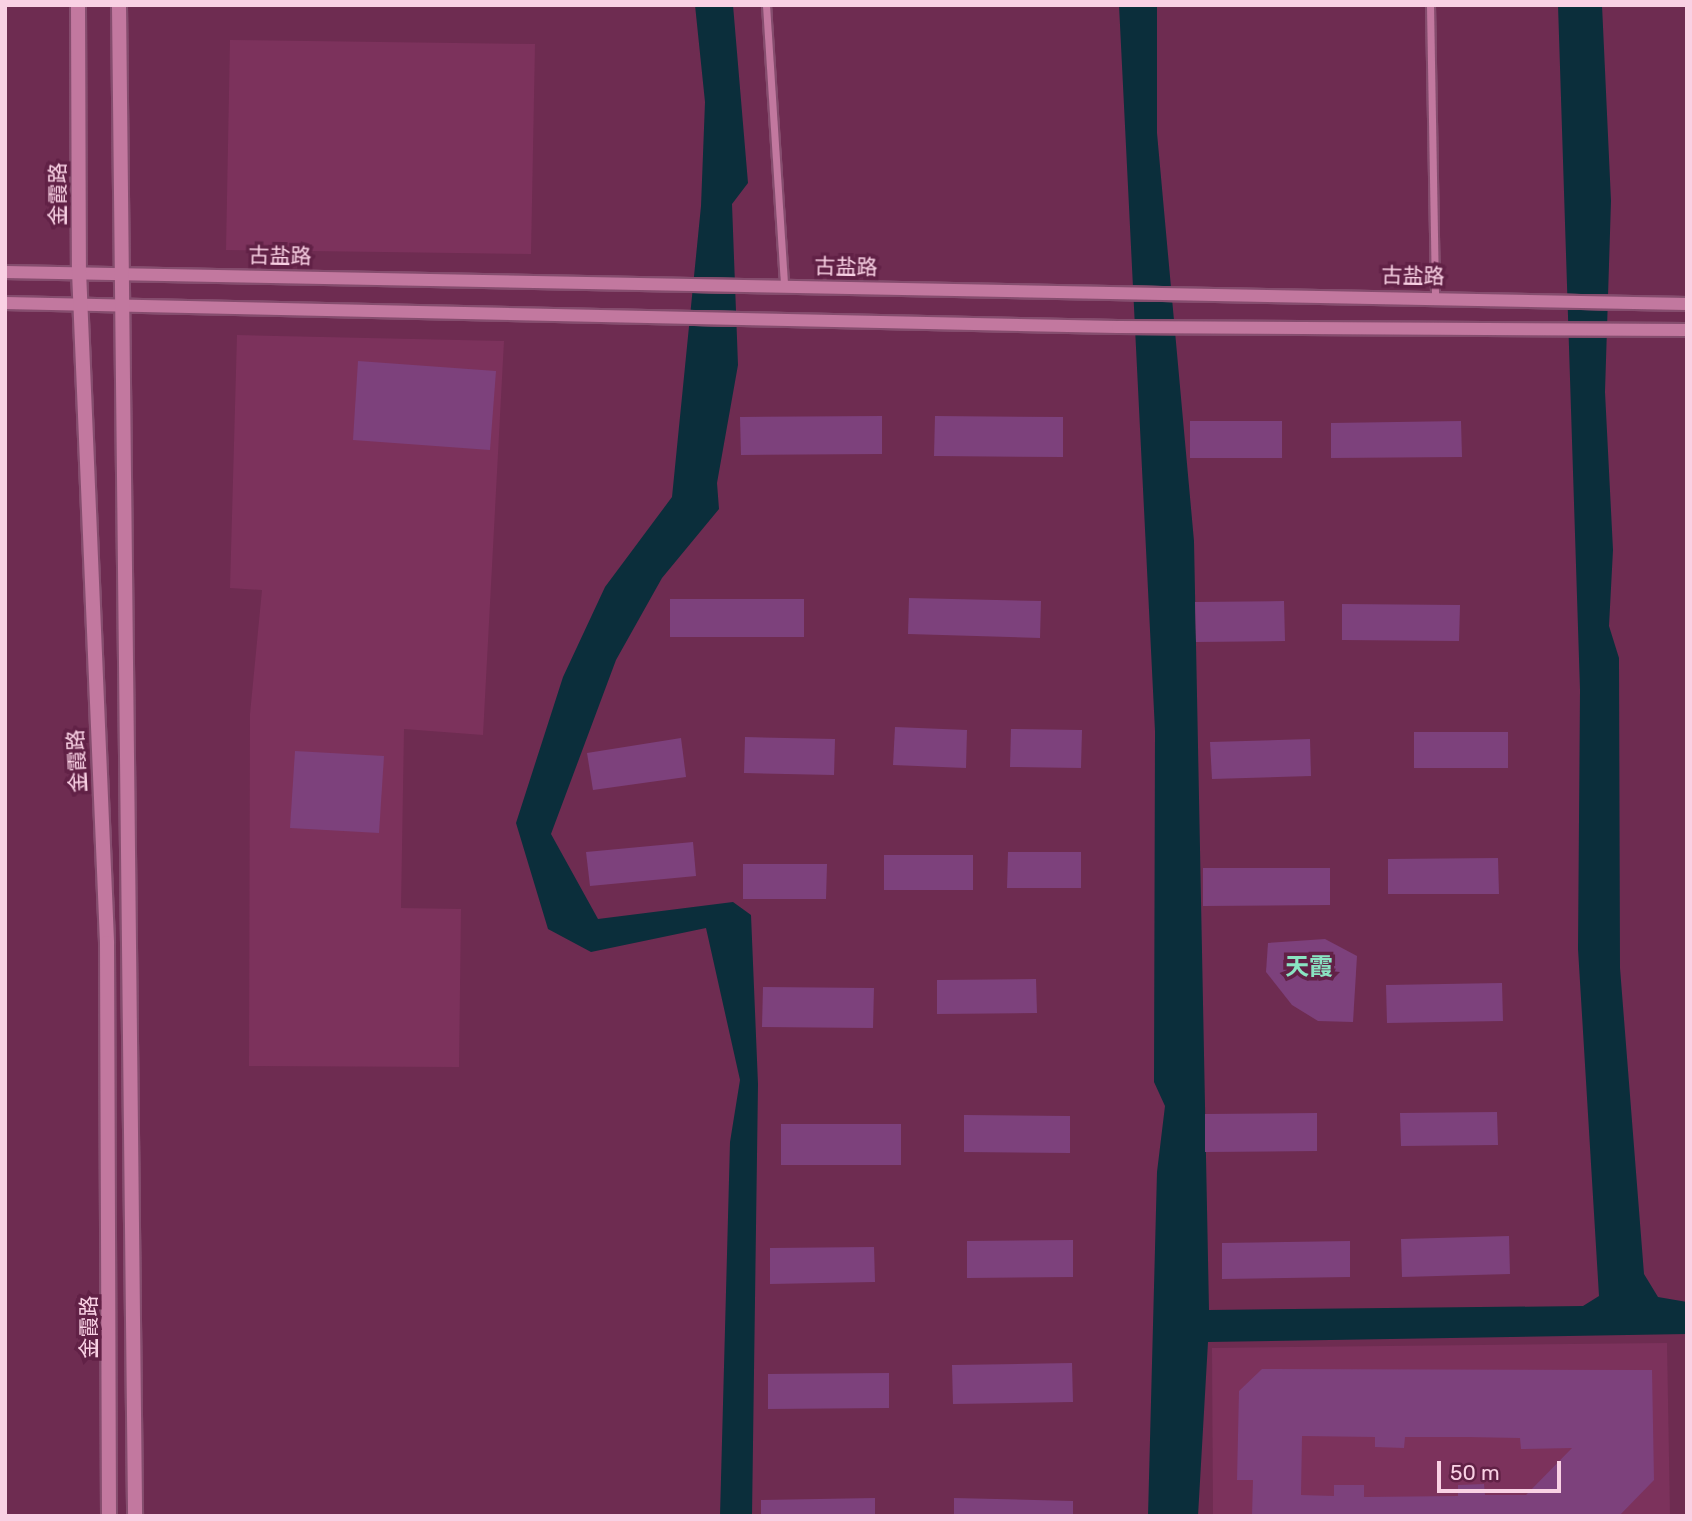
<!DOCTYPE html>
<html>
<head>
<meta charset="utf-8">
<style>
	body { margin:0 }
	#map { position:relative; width:1692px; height:1521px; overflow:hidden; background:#6e2c51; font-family:Rubik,"Noto Sans SC",sans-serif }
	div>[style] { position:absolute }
	.built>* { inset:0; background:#7c325c }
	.water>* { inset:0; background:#0b2e3b }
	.building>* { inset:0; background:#7d417c }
	.roads { filter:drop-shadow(2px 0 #854d6e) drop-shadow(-2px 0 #854d6e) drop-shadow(0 2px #854d6e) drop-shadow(0 -2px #854d6e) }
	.minor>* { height:7px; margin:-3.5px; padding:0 3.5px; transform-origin:3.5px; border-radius:3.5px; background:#c2789f }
	.tertiary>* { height:12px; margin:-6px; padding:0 6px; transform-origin:6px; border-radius:6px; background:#c2789f }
	.secondary>* { height:14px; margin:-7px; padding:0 7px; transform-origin:7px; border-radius:7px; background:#c2789f }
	span { translate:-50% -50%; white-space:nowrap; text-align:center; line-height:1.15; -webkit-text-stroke:7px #612146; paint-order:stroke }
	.street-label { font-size:21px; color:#f9d1e4 }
	.quarter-label { font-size:24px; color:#8ae4c2; font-weight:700 }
	.frame { position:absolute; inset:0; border:7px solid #f9d1e4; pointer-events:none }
	.scale { position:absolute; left:1437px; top:1461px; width:124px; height:32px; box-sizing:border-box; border:4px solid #f9d1e4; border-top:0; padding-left:9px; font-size:21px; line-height:24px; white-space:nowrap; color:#f9d1e4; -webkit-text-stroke:5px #612146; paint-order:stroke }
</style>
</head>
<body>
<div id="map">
	<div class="built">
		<i style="clip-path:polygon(230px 40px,535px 44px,531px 254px,226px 250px)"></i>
		<i style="clip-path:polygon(237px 335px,504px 341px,483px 735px,404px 729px,401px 908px,461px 909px,459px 1067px,249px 1066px,250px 714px,262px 590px,230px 588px)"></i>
		<i style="clip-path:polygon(1667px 1343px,1670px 1516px,1213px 1516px,1212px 1348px)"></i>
	</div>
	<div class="water">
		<i style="clip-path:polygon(695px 5px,733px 5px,748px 183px,732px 204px,738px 365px,717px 483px,719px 509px,662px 578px,616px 660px,551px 834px,598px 919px,733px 902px,751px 915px,758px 1084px,752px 1516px,720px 1516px,730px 1142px,740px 1080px,706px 928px,591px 952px,548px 929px,516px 823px,563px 677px,605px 587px,672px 497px,701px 206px,705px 102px)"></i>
		<i style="clip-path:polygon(1119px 5px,1157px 5px,1157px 133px,1194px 541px,1209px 1310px,1583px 1306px,1599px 1296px,1578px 949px,1580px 690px,1558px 5px,1602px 5px,1611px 201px,1605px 392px,1613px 550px,1609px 626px,1619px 658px,1620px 968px,1644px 1274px,1658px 1297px,1687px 1302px,1687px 1334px,1208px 1342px,1198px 1516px,1148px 1516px,1157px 1172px,1165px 1106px,1154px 1082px,1155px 731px)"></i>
	</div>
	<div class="building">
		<i style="clip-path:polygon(358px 361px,496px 371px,490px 450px,353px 440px)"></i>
		<i style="clip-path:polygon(882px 416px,882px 454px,741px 455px,740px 417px)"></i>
		<i style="clip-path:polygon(935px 416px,1063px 417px,1063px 457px,934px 456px)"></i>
		<i style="clip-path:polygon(1190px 421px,1282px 421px,1282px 458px,1190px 458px)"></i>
		<i style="clip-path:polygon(1461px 421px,1462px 457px,1331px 458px,1331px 423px)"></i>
		<i style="clip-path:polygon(909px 598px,1041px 601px,1040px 638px,908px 634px)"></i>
		<i style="clip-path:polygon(670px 599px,804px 599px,804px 637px,670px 637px)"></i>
		<i style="clip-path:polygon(1284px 601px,1285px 641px,1196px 642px,1195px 602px)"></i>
		<i style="clip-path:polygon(1342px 604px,1460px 605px,1459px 641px,1342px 640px)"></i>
		<i style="clip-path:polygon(895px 727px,967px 730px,966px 768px,893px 765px)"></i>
		<i style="clip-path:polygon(1011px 729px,1082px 730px,1081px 768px,1010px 767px)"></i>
		<i style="clip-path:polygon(1414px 732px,1508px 732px,1508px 768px,1414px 768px)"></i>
		<i style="clip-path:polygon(745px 737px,835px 739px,834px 775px,744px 773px)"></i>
		<i style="clip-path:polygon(681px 738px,686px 777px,593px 790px,587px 753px)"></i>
		<i style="clip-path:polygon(1310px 739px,1311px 776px,1212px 779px,1210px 742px)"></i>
		<i style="clip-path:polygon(295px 751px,384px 756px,379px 833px,290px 828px)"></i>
		<i style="clip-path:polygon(693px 842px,696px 876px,590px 886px,586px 852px)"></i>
		<i style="clip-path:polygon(1008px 852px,1081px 852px,1081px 888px,1007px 888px)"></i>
		<i style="clip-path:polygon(884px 855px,973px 855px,973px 890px,884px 890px)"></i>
		<i style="clip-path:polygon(1498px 858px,1499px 894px,1388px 894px,1388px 859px)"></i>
		<i style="clip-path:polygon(743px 864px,827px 864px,826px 899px,743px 899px)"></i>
		<i style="clip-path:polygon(1203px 868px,1330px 868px,1330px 905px,1203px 906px)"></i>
		<i style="clip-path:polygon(1325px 939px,1357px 956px,1353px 1022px,1318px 1021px,1292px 1005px,1266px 972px,1268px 943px)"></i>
		<i style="clip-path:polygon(1036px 979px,1037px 1013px,937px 1014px,937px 980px)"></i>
		<i style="clip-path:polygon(1502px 983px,1503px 1021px,1387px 1023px,1386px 985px)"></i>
		<i style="clip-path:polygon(763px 987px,874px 988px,873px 1028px,762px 1027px)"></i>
		<i style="clip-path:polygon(1497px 1112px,1498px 1145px,1401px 1146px,1400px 1113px)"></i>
		<i style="clip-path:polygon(1317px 1113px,1317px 1151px,1205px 1152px,1205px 1114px)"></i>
		<i style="clip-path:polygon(964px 1115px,1070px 1116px,1070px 1153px,964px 1152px)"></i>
		<i style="clip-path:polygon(781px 1124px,901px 1124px,901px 1165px,781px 1165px)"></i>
		<i style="clip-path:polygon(1509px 1236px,1510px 1274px,1402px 1277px,1401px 1239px)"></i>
		<i style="clip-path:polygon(1073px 1240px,1073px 1277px,967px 1278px,967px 1241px)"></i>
		<i style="clip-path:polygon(1350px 1241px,1350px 1277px,1222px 1279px,1222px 1243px)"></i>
		<i style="clip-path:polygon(874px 1247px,875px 1282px,770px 1284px,770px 1248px)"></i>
		<i style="clip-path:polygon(1072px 1363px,1073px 1402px,953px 1404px,952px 1365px)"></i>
		<i style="clip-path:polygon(evenodd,1262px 1369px,1652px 1370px,1654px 1480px,1619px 1516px,1252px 1516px,1253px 1480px,1237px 1480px,1239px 1391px,1262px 1369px,1302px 1436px,1375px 1437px,1375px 1447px,1404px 1448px,1405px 1437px,1467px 1437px,1520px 1438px,1521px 1449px,1572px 1448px,1526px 1495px,1485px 1495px,1484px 1484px,1458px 1485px,1458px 1496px,1364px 1497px,1364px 1485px,1334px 1485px,1334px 1496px,1301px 1495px,1302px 1436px)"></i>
		<i style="clip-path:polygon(889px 1373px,889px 1408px,768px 1409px,768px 1374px)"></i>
		<i style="clip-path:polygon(875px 1498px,875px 1516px,761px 1516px,761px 1500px)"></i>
		<i style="clip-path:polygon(954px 1498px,1073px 1501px,1073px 1516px,954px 1516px)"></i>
	</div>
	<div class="roads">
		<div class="minor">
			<i style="left:766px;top:5px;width:281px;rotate:86.3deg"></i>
			<i style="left:1430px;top:5px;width:291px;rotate:89deg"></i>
		</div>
		<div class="tertiary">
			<i style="left:5px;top:272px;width:1682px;rotate:1.09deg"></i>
			<i style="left:5px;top:303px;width:1113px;rotate:1.24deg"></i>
			<i style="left:1118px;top:327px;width:569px;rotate:0.3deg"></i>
		</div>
		<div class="secondary">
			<i style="left:78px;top:5px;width:266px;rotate:89.8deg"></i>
			<i style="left:79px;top:271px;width:673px;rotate:87.61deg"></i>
			<i style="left:107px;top:943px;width:573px;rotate:89.8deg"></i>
			<i style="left:119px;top:5px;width:1511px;rotate:89.39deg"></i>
		</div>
	</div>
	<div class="street-label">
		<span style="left:58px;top:194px;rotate:-90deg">金霞路</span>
		<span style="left:280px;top:256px;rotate:1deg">古盐路</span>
		<span style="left:846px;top:267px;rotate:1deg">古盐路</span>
		<span style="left:1413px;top:276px;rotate:1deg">古盐路</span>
		<span style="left:77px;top:761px;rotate:-93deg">金霞路</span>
		<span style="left:89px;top:1327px;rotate:-90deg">金霞路</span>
	</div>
	<div class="quarter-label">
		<span style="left:1309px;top:968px">天霞</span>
	</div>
	<div class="frame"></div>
	<div class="scale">50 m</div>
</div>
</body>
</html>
